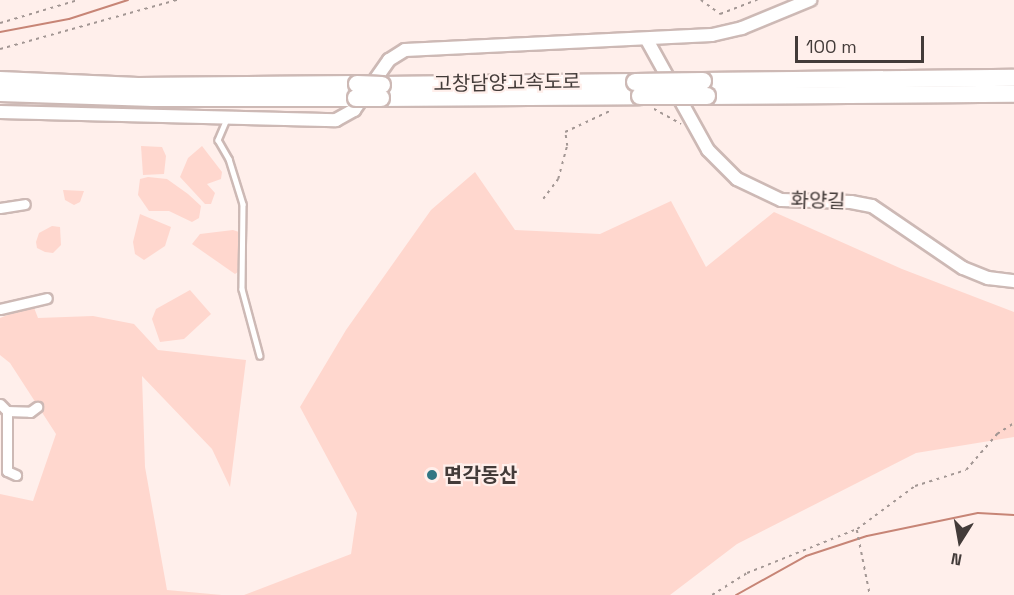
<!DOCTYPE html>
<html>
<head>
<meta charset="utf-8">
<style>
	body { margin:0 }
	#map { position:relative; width:1014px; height:595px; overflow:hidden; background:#ffefeb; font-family:"Space Grotesk","Noto Sans KR",sans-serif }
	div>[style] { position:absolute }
	.green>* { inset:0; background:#ffd7ce }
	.stream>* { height:2px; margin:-1px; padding:0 1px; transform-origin:1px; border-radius:1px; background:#c78576 }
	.path>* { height:1.5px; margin-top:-0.75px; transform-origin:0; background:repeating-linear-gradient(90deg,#a39794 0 3px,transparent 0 7.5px) }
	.roads { filter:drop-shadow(2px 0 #cdb9b5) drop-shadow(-2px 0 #cdb9b5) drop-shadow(0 2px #cdb9b5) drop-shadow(0 -2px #cdb9b5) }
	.lane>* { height:4.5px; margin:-2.25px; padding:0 2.25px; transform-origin:2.25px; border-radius:2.25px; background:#fff }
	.street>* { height:9px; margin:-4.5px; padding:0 4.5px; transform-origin:4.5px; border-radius:4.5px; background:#fff }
	.secondary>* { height:12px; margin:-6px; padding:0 6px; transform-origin:6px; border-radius:6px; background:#fff }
	.highway>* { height:16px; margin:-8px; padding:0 8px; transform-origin:8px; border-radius:8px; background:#fff }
	.bridges { filter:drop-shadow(2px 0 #cdb9b5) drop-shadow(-2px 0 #cdb9b5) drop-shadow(0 2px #cdb9b5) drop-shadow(0 -2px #cdb9b5) }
	.highway-bridge>* { height:16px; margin:-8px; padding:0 8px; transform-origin:8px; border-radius:8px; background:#fff }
	.dots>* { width:16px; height:16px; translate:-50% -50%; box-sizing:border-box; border:3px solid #ffefeb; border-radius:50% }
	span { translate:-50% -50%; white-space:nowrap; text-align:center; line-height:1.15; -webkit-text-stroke:4.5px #ffefeb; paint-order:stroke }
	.street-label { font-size:20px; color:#433b39 }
	.poi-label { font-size:20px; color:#433b39; font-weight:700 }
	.left { translate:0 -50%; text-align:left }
	.north { position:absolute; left:930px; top:511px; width:60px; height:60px; -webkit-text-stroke:4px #ffefeb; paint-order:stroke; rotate:191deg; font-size:16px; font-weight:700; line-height:24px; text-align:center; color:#433b39 }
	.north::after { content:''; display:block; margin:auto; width:21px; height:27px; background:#433b39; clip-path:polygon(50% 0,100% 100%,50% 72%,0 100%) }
	.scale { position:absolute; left:795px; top:36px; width:129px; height:27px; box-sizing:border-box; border:3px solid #433b39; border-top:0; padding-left:8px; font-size:18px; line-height:21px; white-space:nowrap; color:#433b39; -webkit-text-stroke:4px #ffefeb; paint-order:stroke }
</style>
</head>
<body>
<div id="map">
	<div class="green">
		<i style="clip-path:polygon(141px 146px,162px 147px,166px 156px,164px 174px,143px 175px)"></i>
		<i style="clip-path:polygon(202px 146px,222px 172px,221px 179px,207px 184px,215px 193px,211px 204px,205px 204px,180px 177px,188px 158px)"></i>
		<i style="clip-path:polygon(475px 172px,515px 230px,600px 234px,671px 201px,706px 267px,774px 212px,902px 269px,1014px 312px,1014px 437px,916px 453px,737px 544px,670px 595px,244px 595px,351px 554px,357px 513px,300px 407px,346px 330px,431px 210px)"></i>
		<i style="clip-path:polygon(148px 177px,167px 179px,188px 194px,201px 206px,199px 218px,192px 222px,169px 211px,149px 211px,138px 195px,140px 179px)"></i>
		<i style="clip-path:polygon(63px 190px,84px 191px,80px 202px,74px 205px,65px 200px)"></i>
		<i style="clip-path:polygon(140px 214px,171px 227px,165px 246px,144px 260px,135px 254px,133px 242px)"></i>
		<i style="clip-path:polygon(52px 226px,60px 227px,61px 245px,53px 253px,45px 252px,37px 248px,36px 242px,39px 233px)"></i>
		<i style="clip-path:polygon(233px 230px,239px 232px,238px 272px,235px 274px,192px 244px,200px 234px)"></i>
		<i style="clip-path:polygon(190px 290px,211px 314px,184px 339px,160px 342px,152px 319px,156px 309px)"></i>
		<i style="clip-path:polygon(33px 305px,38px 318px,93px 316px,134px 324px,158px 350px,246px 360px,230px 487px,212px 449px,142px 376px,145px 467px,167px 590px,222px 595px,0 595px,0 494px,33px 501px,56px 434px,10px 363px,0 355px,0 318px)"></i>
	</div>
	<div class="stream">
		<i style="left:0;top:32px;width:70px;rotate:-10.7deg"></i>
		<i style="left:69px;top:19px;width:62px;rotate:-17.9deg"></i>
		<i style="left:736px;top:595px;width:80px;rotate:-29.1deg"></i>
		<i style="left:806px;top:556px;width:64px;rotate:-18.2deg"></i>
		<i style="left:867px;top:536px;width:113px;rotate:-11.7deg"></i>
		<i style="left:978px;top:513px;width:36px;rotate:3deg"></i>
	</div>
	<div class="path">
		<i style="left:701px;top:0;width:24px;rotate:36deg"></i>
		<i style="left:720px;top:14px;width:40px;rotate:-21deg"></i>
		<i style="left:0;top:23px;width:81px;rotate:-16.4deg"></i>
		<i style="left:0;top:49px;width:184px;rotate:-15.5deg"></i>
		<i style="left:654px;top:109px;width:31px;rotate:29deg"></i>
		<i style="left:543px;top:199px;width:25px;rotate:-53deg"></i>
		<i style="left:558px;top:179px;width:34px;rotate:-75deg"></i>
		<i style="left:567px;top:146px;width:14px;rotate:-98deg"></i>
		<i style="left:565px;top:132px;width:52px;rotate:-25.1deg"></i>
		<i style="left:857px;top:530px;width:66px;rotate:78.7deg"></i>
		<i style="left:712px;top:595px;width:41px;rotate:-32.2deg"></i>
		<i style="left:747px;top:573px;width:118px;rotate:-21.8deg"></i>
		<i style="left:857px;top:529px;width:72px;rotate:-36.6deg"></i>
		<i style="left:915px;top:486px;width:53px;rotate:-17.4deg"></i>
		<i style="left:966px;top:470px;width:48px;rotate:-49.3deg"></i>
		<i style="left:997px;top:434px;width:20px;rotate:-33deg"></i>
	</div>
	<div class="roads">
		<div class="lane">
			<i style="left:227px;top:119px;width:23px;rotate:113deg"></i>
			<i style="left:218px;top:140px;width:22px;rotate:60deg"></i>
			<i style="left:229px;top:159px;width:47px;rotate:72.7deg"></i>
			<i style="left:243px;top:204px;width:85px;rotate:90.7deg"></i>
			<i style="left:242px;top:289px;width:69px;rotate:75deg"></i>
		</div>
		<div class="street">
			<i style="left:0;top:208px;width:25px;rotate:-9deg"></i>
			<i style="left:0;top:309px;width:48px;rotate:-13.2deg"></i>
			<i style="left:0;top:404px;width:10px;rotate:45deg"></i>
			<i style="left:7px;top:411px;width:60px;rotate:90deg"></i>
			<i style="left:7px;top:471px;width:10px;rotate:24deg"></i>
			<i style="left:7px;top:411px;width:23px;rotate:2deg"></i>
			<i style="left:30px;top:412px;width:9px;rotate:-36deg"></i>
		</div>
		<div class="secondary">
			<i style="left:647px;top:40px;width:126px;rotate:61deg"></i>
			<i style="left:708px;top:150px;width:41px;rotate:45deg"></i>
			<i style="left:737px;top:179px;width:49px;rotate:25.5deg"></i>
			<i style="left:781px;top:200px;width:70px;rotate:1.6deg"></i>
			<i style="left:851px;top:202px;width:21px;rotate:11deg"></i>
			<i style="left:872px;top:206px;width:110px;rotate:34.3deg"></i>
			<i style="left:963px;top:268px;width:27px;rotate:22deg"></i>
			<i style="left:988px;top:278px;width:26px;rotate:7deg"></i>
			<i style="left:0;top:112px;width:336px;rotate:1.4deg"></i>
			<i style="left:336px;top:120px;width:21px;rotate:-29deg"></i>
			<i style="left:354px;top:110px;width:61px;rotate:-55deg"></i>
			<i style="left:389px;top:60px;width:19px;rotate:-32deg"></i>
			<i style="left:405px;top:50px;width:307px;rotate:-2.8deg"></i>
			<i style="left:712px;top:35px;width:31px;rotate:-13deg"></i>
			<i style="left:742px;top:28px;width:74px;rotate:-22.4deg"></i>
		</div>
		<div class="highway">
			<i style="left:0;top:80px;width:138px;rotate:2.5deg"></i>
			<i style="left:138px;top:86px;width:219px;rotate:-0.5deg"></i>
			<i style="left:703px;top:81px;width:311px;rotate:-0.6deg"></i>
			<i style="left:382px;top:85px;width:253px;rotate:-0.7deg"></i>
			<i style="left:0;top:93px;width:153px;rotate:1.9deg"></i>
			<i style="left:153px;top:98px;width:203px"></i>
			<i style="left:707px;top:96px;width:307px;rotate:-0.4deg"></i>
			<i style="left:381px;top:98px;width:259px;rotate:-0.4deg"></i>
		</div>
	</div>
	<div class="bridges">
		<div class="highway-bridge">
			<i style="left:635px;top:82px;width:68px;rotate:-0.8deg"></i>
			<i style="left:357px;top:84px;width:25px;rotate:2deg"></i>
			<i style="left:640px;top:96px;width:67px"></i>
			<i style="left:356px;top:98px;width:25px"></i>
		</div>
	</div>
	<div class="dots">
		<i style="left:432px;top:475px;background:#317684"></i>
	</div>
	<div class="street-label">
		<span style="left:507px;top:83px;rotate:-1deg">고창담양고속도로</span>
		<span style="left:818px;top:201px;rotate:2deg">화양길</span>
	</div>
	<div class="poi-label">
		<span class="left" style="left:444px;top:475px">면각동산</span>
	</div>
	<div class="north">N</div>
	<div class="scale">100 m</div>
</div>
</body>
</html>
